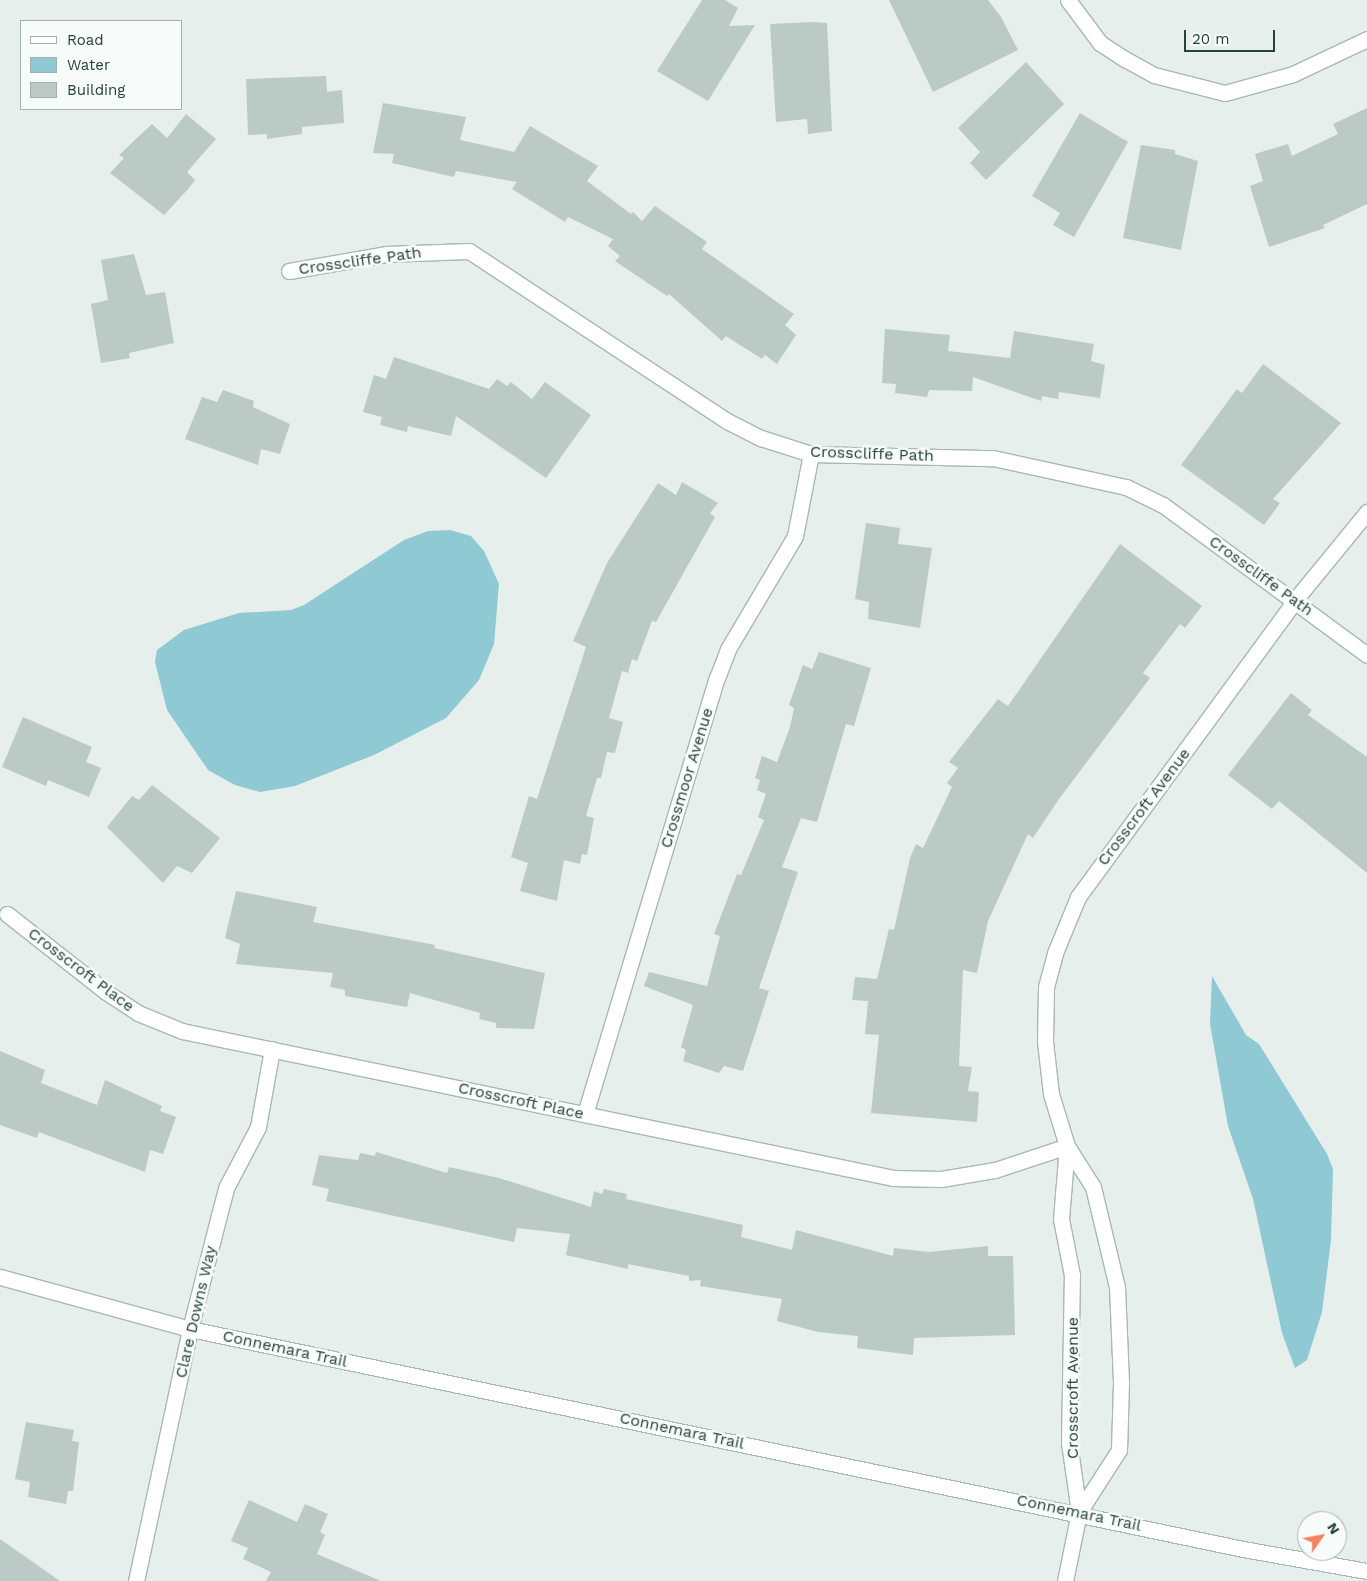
<!DOCTYPE html>
<html>
<head>
<meta charset="utf-8">
<style>
	body { margin:0 }
	#map { position:relative; width:1367px; height:1581px; overflow:hidden; background:#e6efeb; font-family:"Work Sans",sans-serif }
	div>[style] { position:absolute }
	.water>* { inset:0; background:#8ec9d4 }
	.building>* { inset:0; background:#bbcac4 }
	.roads { filter:drop-shadow(1px 0 #a8b8b2) drop-shadow(-1px 0 #a8b8b2) drop-shadow(0 1px #a8b8b2) drop-shadow(0 -1px #a8b8b2) }
	.minor>* { height:15px; margin:-7.5px; padding:0 7.5px; transform-origin:7.5px; border-radius:7.5px; background:#fff }
	.tertiary>* { height:15px; margin:-7.5px; padding:0 7.5px; transform-origin:7.5px; border-radius:7.5px; background:#fff }
	span { translate:-50% -50%; white-space:nowrap; text-align:center; line-height:1.15; -webkit-text-stroke:5px #f7fbf9; paint-order:stroke }
	.street-label { font-size:16px; color:#24423a }
	.legend { position:absolute; left:20px; top:20px; width:162px; height:90px; box-sizing:border-box; background:#f7fbf9; border:1px solid #a3b1ad; margin:0; padding:6px 9px; list-style:none; font-size:15px; color:#24423a }
	.legend li { display:flex; align-items:center; gap:10px; height:25px }
	.legend b { width:25px; border:1px solid #a3b1ad }
	.north { position:absolute; left:1297px; top:1511px; width:50px; height:50px; box-sizing:border-box; background:#f7fbf9; border:1px solid #a3b1ad; border-radius:50%; rotate:57deg; font-size:14px; font-weight:700; line-height:20px; text-align:center; color:#24423a }
	.north::after { content:''; display:block; margin:auto; width:18px; height:22px; background:#f4845f; clip-path:polygon(50% 0,100% 100%,50% 72%,0 100%) }
	.scale { position:absolute; left:1184px; top:30px; width:91px; height:22px; box-sizing:border-box; border:2px solid #24423a; border-top:0; padding-left:6px; font-size:15px; line-height:18px; white-space:nowrap; color:#24423a; -webkit-text-stroke:4px #f7fbf9; paint-order:stroke }
</style>
</head>
<body>
<div id="map">
	<div class="water">
		<i style="clip-path:polygon(450px 530px,471px 536px,484px 551px,499px 584px,494px 644px,479px 680px,446px 718px,374px 755px,295px 786px,260px 792px,235px 785px,208px 770px,167px 710px,155px 662px,157px 650px,184px 630px,239px 613px,291px 610px,304px 605px,404px 540px,428px 531px)"></i>
		<i style="clip-path:polygon(1212px 976px,1246px 1035px,1259px 1044px,1327px 1154px,1333px 1169px,1331px 1240px,1322px 1312px,1307px 1360px,1295px 1368px,1282px 1333px,1253px 1199px,1228px 1126px,1210px 1024px)"></i>
	</div>
	<div class="building">
		<i style="clip-path:polygon(702px 0,725px 0,738px 8px,729px 26px,755px 25px,708px 101px,657px 71px)"></i>
		<i style="clip-path:polygon(889px 0,988px 0,1001px 17px,1018px 50px,933px 92px)"></i>
		<i style="clip-path:polygon(813px 22px,827px 23px,832px 131px,808px 134px,807px 119px,776px 122px,770px 24px)"></i>
		<i style="clip-path:polygon(1026px 62px,1064px 104px,986px 180px,970px 163px,980px 152px,958px 128px)"></i>
		<i style="clip-path:polygon(326px 76px,327px 92px,342px 90px,344px 123px,302px 127px,302px 134px,267px 139px,267px 134px,248px 135px,246px 79px)"></i>
		<i style="clip-path:polygon(383px 103px,466px 117px,460px 140px,514px 152px,530px 126px,598px 166px,587px 181px,631px 214px,633px 212px,642px 221px,655px 206px,707px 242px,702px 249px,794px 314px,785px 325px,796px 335px,777px 364px,765px 355px,762px 359px,726px 336px,722px 341px,669px 294px,667px 296px,615px 261px,620px 256px,608px 246px,613px 239px,568px 217px,565px 222px,512px 189px,517px 182px,456px 171px,454px 177px,392px 163px,394px 154px,373px 153px)"></i>
		<i style="clip-path:polygon(1367px 108px,1367px 204px,1323px 225px,1325px 228px,1269px 247px,1250px 186px,1263px 181px,1255px 154px,1288px 144px,1292px 156px,1338px 134px,1333px 124px)"></i>
		<i style="clip-path:polygon(1080px 113px,1128px 142px,1074px 237px,1053px 225px,1060px 213px,1032px 196px)"></i>
		<i style="clip-path:polygon(186px 114px,216px 139px,187px 172px,195px 180px,189px 188px,164px 215px,110px 173px,124px 158px,119px 155px,152px 124px,167px 138px)"></i>
		<i style="clip-path:polygon(1141px 145px,1175px 150px,1175px 154px,1198px 161px,1181px 250px,1123px 238px)"></i>
		<i style="clip-path:polygon(134px 254px,146px 295px,165px 292px,174px 343px,129px 353px,130px 358px,101px 363px,91px 304px,108px 300px,101px 260px)"></i>
		<i style="clip-path:polygon(885px 329px,950px 335px,948px 351px,1010px 358px,1014px 331px,1094px 344px,1091px 361px,1105px 365px,1100px 398px,1059px 392px,1058px 399px,1042px 396px,1041px 401px,973px 377px,972px 391px,929px 390px,927px 397px,895px 393px,896px 384px,882px 383px)"></i>
		<i style="clip-path:polygon(394px 357px,489px 389px,497px 379px,507px 386px,511px 382px,532px 399px,545px 382px,591px 415px,546px 478px,456px 416px,451px 436px,408px 426px,407px 432px,380px 425px,382px 417px,363px 412px,374px 375px,386px 379px)"></i>
		<i style="clip-path:polygon(1263px 364px,1341px 423px,1273px 499px,1280px 503px,1264px 525px,1181px 465px,1237px 389px,1242px 393px)"></i>
		<i style="clip-path:polygon(223px 390px,254px 401px,253px 407px,290px 424px,280px 454px,261px 449px,258px 465px,185px 439px,202px 397px,217px 402px)"></i>
		<i style="clip-path:polygon(682px 482px,718px 503px,710px 513px,715px 517px,656px 622px,652px 621px,637px 661px,632px 659px,628px 673px,622px 671px,609px 718px,623px 722px,615px 753px,607px 752px,601px 778px,597px 778px,586px 816px,594px 818px,587px 855px,582px 854px,580px 864px,564px 860px,557px 901px,520px 891px,528px 863px,511px 857px,529px 796px,537px 799px,586px 647px,573px 641px,607px 563px,658px 483px,676px 495px)"></i>
		<i style="clip-path:polygon(866px 523px,900px 528px,898px 544px,932px 548px,920px 628px,868px 619px,869px 602px,855px 599px)"></i>
		<i style="clip-path:polygon(1120px 544px,1202px 606px,1185px 628px,1180px 624px,1143px 673px,1150px 678px,1059px 799px,1033px 838px,1028px 834px,988px 921px,977px 973px,963px 970px,959px 1066px,972px 1067px,968px 1091px,979px 1092px,977px 1122px,871px 1113px,879px 1035px,865px 1034px,868px 1001px,852px 1000px,855px 977px,877px 979px,889px 929px,894px 930px,910px 858px,916px 844px,923px 848px,952px 787px,947px 783px,958px 768px,949px 762px,998px 699px,1008px 706px)"></i>
		<i style="clip-path:polygon(819px 652px,871px 668px,854px 726px,846px 724px,817px 822px,801px 818px,782px 867px,798px 872px,759px 988px,769px 991px,743px 1071px,724px 1066px,719px 1073px,683px 1061px,686px 1050px,681px 1047px,693px 1005px,644px 986px,649px 972px,707px 986px,720px 936px,714px 934px,737px 874px,741px 875px,764px 820px,758px 817px,766px 794px,757px 790px,760px 780px,755px 778px,762px 756px,777px 762px,790px 727px,794px 708px,789px 705px,803px 665px,812px 669px)"></i>
		<i style="clip-path:polygon(1291px 693px,1312px 710px,1308px 715px,1367px 757px,1367px 873px,1279px 801px,1272px 809px,1228px 775px)"></i>
		<i style="clip-path:polygon(23px 717px,92px 747px,86px 762px,101px 768px,89px 797px,48px 780px,46px 786px,2px 767px)"></i>
		<i style="clip-path:polygon(152px 785px,220px 838px,192px 873px,177px 866px,163px 883px,107px 827px,132px 796px,139px 800px)"></i>
		<i style="clip-path:polygon(236px 891px,317px 907px,313px 922px,435px 945px,434px 948px,545px 973px,534px 1029px,496px 1028px,496px 1023px,479px 1019px,480px 1013px,410px 993px,407px 1007px,345px 996px,345px 990px,330px 987px,333px 973px,236px 964px,240px 944px,225px 938px)"></i>
		<i style="clip-path:polygon(0 1051px,45px 1070px,41px 1083px,97px 1105px,105px 1080px,162px 1106px,160px 1111px,176px 1117px,163px 1154px,150px 1150px,145px 1172px,39px 1132px,37px 1138px,0 1125px)"></i>
		<i style="clip-path:polygon(376px 1152px,447px 1173px,449px 1167px,499px 1178px,591px 1207px,594px 1191px,602px 1194px,604px 1189px,627px 1194px,626px 1199px,743px 1225px,741px 1237px,792px 1250px,796px 1230px,893px 1256px,894px 1248px,929px 1252px,988px 1246px,988px 1256px,1013px 1256px,1015px 1335px,914px 1338px,913px 1355px,857px 1348px,858px 1336px,818px 1332px,777px 1321px,782px 1299px,700px 1286px,701px 1280px,689px 1281px,689px 1276px,628px 1264px,628px 1269px,566px 1255px,570px 1234px,517px 1228px,514px 1242px,326px 1201px,329px 1189px,312px 1185px,319px 1155px,358px 1160px,360px 1153px,375px 1156px)"></i>
		<i style="clip-path:polygon(26px 1422px,74px 1430px,72px 1441px,79px 1442px,73px 1491px,68px 1491px,66px 1504px,28px 1497px,30px 1482px,15px 1479px)"></i>
		<i style="clip-path:polygon(249px 1500px,297px 1522px,305px 1504px,328px 1514px,320px 1532px,325px 1535px,317px 1554px,381px 1581px,266px 1581px,271px 1572px,243px 1559px,248px 1548px,231px 1541px)"></i>
		<i style="clip-path:polygon(0 1539px,60px 1581px,0 1581px)"></i>
	</div>
	<div class="roads">
		<div class="minor">
			<i style="left:1068px;top:0;width:54px;rotate:53.3deg"></i>
			<i style="left:1100px;top:43px;width:30px;rotate:33deg"></i>
			<i style="left:1125px;top:59px;width:33px;rotate:29deg"></i>
			<i style="left:1154px;top:75px;width:73px;rotate:14.2deg"></i>
			<i style="left:1225px;top:93px;width:71px;rotate:-15.6deg"></i>
			<i style="left:1293px;top:74px;width:82px;rotate:-25.3deg"></i>
			<i style="left:289px;top:271px;width:98px;rotate:-9.9deg"></i>
			<i style="left:386px;top:254px;width:83px;rotate:-2.1deg"></i>
			<i style="left:469px;top:251px;width:309px;rotate:33.4deg"></i>
			<i style="left:727px;top:421px;width:38px;rotate:27deg"></i>
			<i style="left:761px;top:438px;width:52px;rotate:17.7deg"></i>
			<i style="left:811px;top:454px;width:182px;rotate:1.3deg"></i>
			<i style="left:993px;top:458px;width:136px;rotate:12.3deg"></i>
			<i style="left:1126px;top:487px;width:41px;rotate:25.9deg"></i>
			<i style="left:1163px;top:505px;width:253px;rotate:36.3deg"></i>
			<i style="left:7px;top:914px;width:126px;rotate:38.2deg"></i>
			<i style="left:106px;top:992px;width:38px;rotate:33deg"></i>
			<i style="left:138px;top:1013px;width:48px;rotate:22.2deg"></i>
			<i style="left:182px;top:1031px;width:727px;rotate:11.67deg"></i>
			<i style="left:894px;top:1178px;width:47px;rotate:1.2deg"></i>
			<i style="left:941px;top:1179px;width:55px;rotate:-9.5deg"></i>
			<i style="left:995px;top:1170px;width:76px;rotate:-18.4deg"></i>
			<i style="left:585px;top:1114px;width:456px;rotate:-73.2deg"></i>
			<i style="left:717px;top:678px;width:31px;rotate:-69deg"></i>
			<i style="left:728px;top:649px;width:131px;rotate:-59.3deg"></i>
			<i style="left:795px;top:536px;width:84px;rotate:-79deg"></i>
			<i style="left:1079px;top:1512px;width:74px;rotate:-57.2deg"></i>
			<i style="left:1119px;top:1450px;width:68px;rotate:-88.3deg"></i>
			<i style="left:1121px;top:1382px;width:95px;rotate:-92.4deg"></i>
			<i style="left:1117px;top:1287px;width:103px;rotate:-103.5deg"></i>
			<i style="left:1093px;top:1187px;width:49px;rotate:-122.4deg"></i>
			<i style="left:1067px;top:1146px;width:54px;rotate:-107.1deg"></i>
			<i style="left:1051px;top:1094px;width:53px;rotate:-96.5deg"></i>
			<i style="left:1045px;top:1041px;width:54px;rotate:-88.9deg"></i>
			<i style="left:1046px;top:987px;width:35px;rotate:-75deg"></i>
			<i style="left:1055px;top:953px;width:61px;rotate:-67.7deg"></i>
			<i style="left:1078px;top:897px;width:368px;rotate:-53.8deg"></i>
			<i style="left:1295px;top:600px;width:114px;rotate:-50.7deg"></i>
			<i style="left:136px;top:1581px;width:258px;rotate:-77.9deg"></i>
			<i style="left:190px;top:1329px;width:118px;rotate:-75.7deg"></i>
			<i style="left:219px;top:1215px;width:30px;rotate:-75deg"></i>
			<i style="left:227px;top:1186px;width:67px;rotate:-62.3deg"></i>
			<i style="left:258px;top:1127px;width:79px;rotate:-79.8deg"></i>
			<i style="left:1065px;top:1581px;width:70px;rotate:-78.5deg"></i>
			<i style="left:1079px;top:1512px;width:70px;rotate:-98.2deg"></i>
			<i style="left:1069px;top:1443px;width:168px;rotate:-89deg"></i>
			<i style="left:1072px;top:1275px;width:57px;rotate:-101.1deg"></i>
			<i style="left:1061px;top:1219px;width:73px;rotate:-85.3deg"></i>
		</div>
		<div class="tertiary">
			<i style="left:0;top:1277px;width:197px;rotate:15.3deg"></i>
			<i style="left:190px;top:1329px;width:1076px;rotate:11.8deg"></i>
			<i style="left:1243px;top:1549px;width:126px;rotate:10.1deg"></i>
		</div>
	</div>
	<div class="street-label">
		<span style="left:360px;top:261px;rotate:-8deg">Crosscliffe Path</span>
		<span style="left:872px;top:454px;rotate:2deg">Crosscliffe Path</span>
		<span style="left:1261px;top:576px;rotate:36deg">Crosscliffe Path</span>
		<span style="left:687px;top:778px;rotate:-73deg">Crossmoor Avenue</span>
		<span style="left:1144px;top:807px;rotate:-53deg">Crosscroft Avenue</span>
		<span style="left:81px;top:970px;rotate:37deg">Crosscroft Place</span>
		<span style="left:521px;top:1101px;rotate:12deg">Crosscroft Place</span>
		<span style="left:196px;top:1312px;rotate:-77deg">Clare Downs Way</span>
		<span style="left:285px;top:1349px;rotate:12deg">Connemara Trail</span>
		<span style="left:1073px;top:1388px;rotate:-90deg">Crosscroft Avenue</span>
		<span style="left:682px;top:1431px;rotate:12deg">Connemara Trail</span>
		<span style="left:1079px;top:1513px;rotate:12deg">Connemara Trail</span>
	</div>
	<ul class="legend">
	<li><b style="height:6px;background:#fff"></b>Road</li>
	<li><b style="height:14px;background:#8ec9d4"></b>Water</li>
	<li><b style="height:14px;background:#bbcac4"></b>Building</li>
	</ul>
	<div class="north">N</div>
	<div class="scale">20 m</div>
</div>
</body>
</html>
